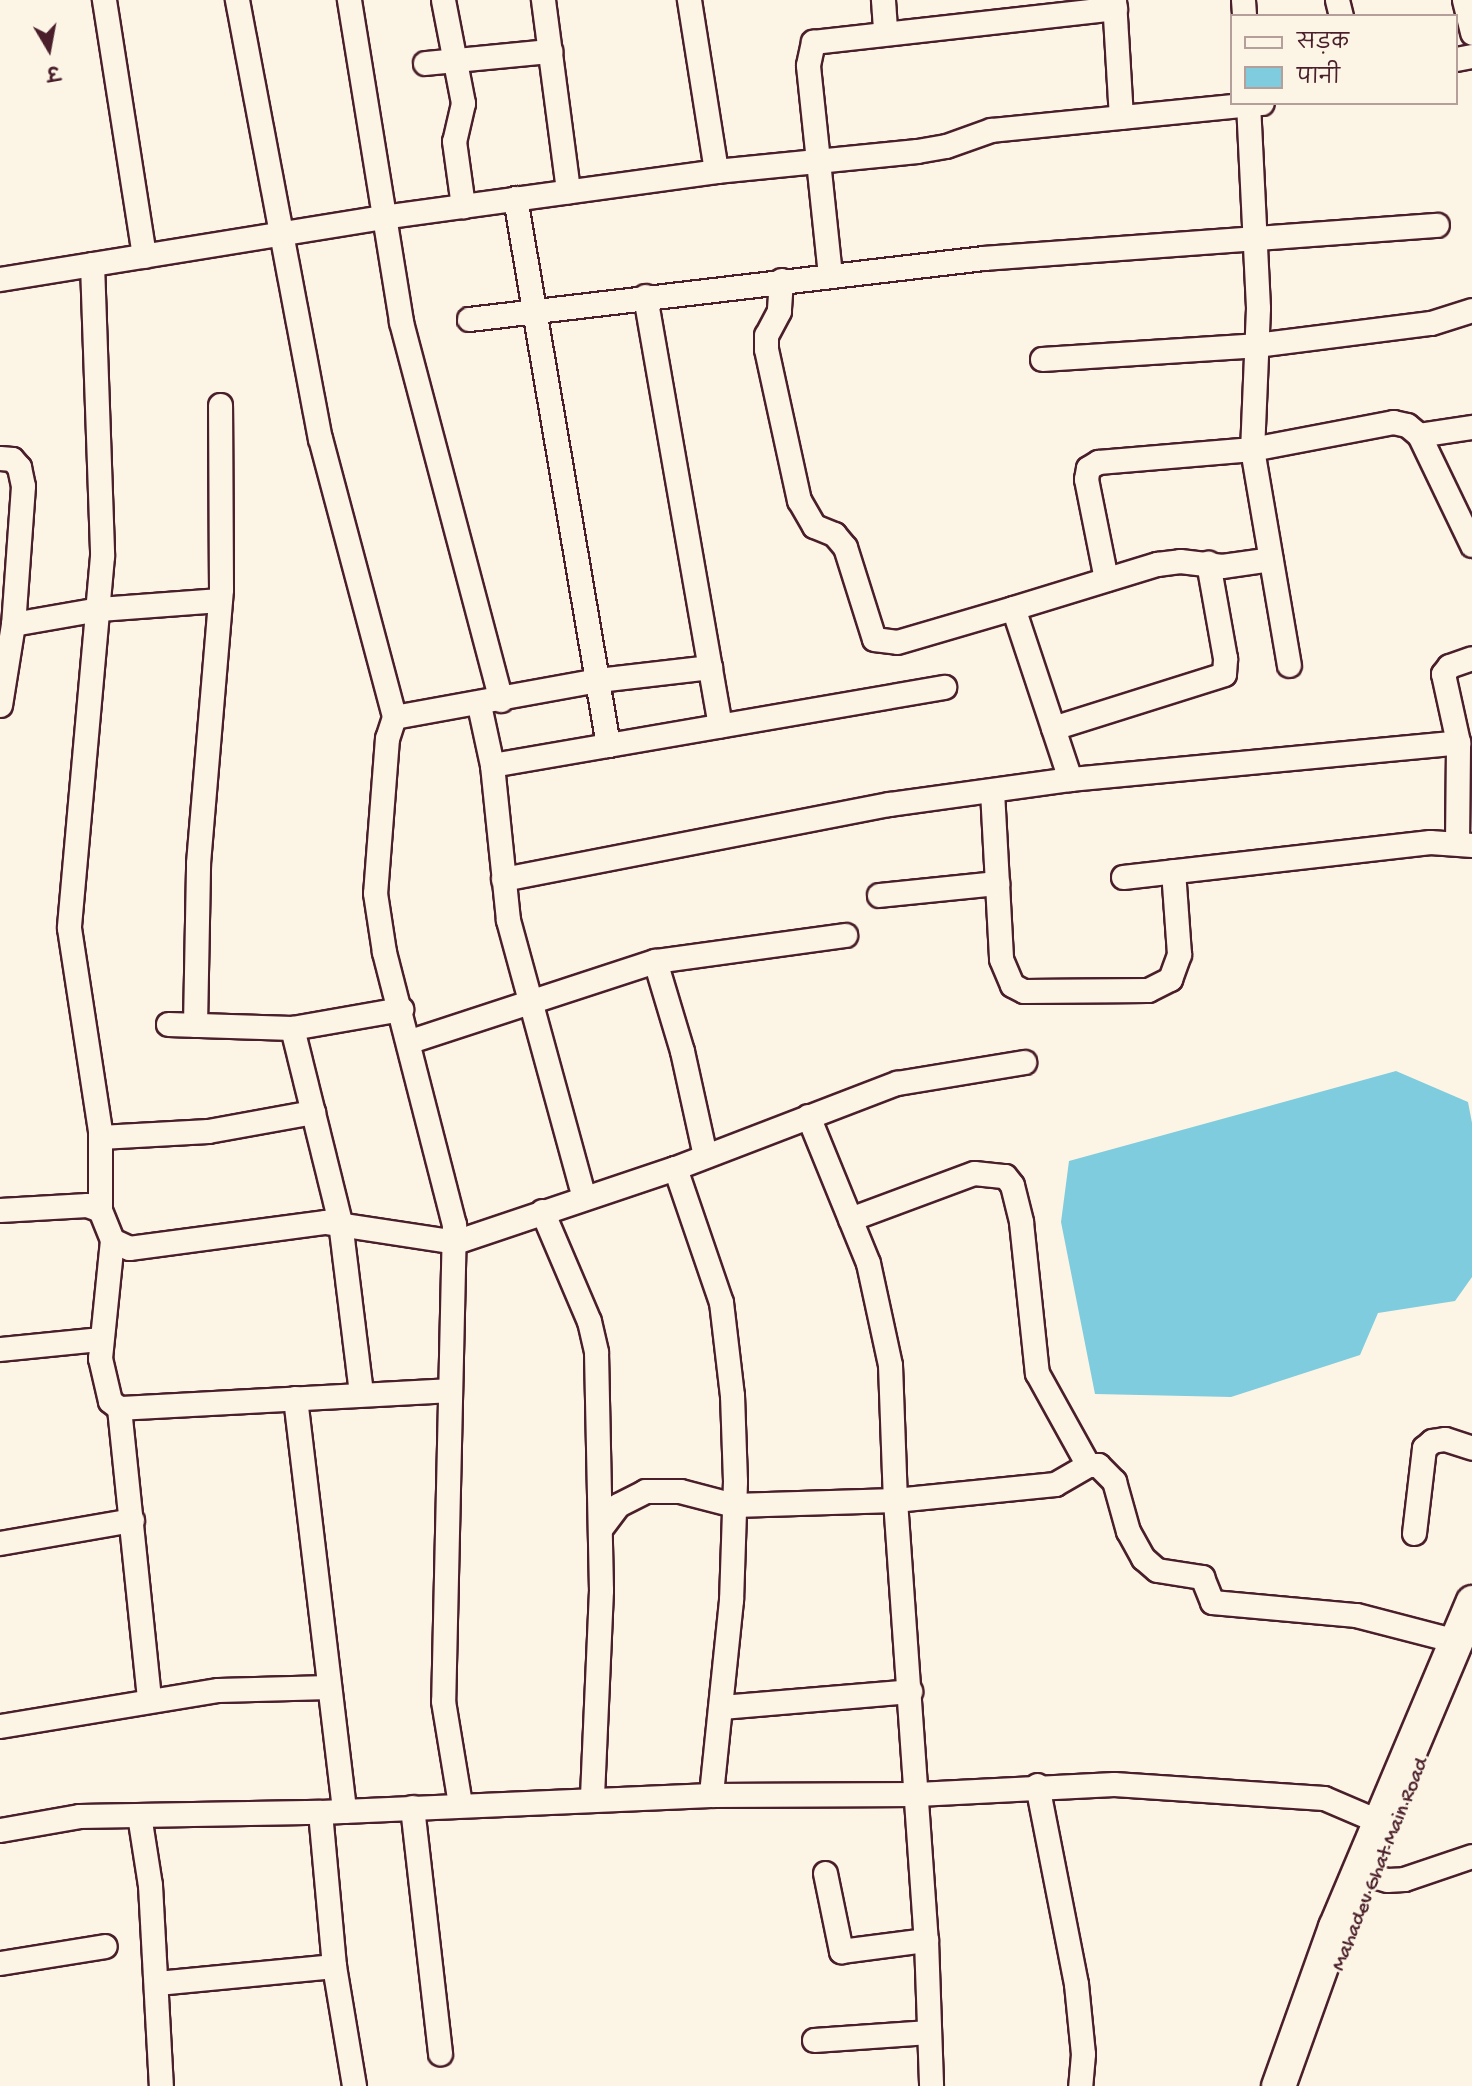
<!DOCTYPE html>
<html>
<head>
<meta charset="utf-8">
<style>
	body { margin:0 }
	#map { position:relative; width:1472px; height:2086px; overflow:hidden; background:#fcf5e5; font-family:"Gochi Hand","Playpen Sans Deva",sans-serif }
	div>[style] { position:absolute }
	.water>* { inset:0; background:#7fccde }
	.roads { filter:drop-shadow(2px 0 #4a1f2b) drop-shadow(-2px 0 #4a1f2b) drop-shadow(0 2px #4a1f2b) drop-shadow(0 -2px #4a1f2b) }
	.street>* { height:23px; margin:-11.5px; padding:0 11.5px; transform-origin:11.5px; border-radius:11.5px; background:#fcf5e5 }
	.secondary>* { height:33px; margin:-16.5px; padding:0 16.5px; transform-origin:16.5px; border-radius:16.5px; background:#fcf5e5 }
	span { translate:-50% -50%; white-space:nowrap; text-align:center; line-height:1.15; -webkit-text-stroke:5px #fcf5e5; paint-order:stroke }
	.street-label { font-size:21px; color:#4a1f2b }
	.legend { position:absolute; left:1230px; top:14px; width:228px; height:91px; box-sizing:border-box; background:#fcf5e5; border:2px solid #b59f9b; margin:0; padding:9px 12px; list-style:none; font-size:21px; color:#4a1f2b }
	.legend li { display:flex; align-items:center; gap:14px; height:35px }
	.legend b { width:35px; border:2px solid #b59f9b }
	.north { position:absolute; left:14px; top:14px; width:70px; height:70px; -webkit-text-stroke:5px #fcf5e5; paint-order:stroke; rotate:170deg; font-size:19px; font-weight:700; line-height:28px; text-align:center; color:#4a1f2b }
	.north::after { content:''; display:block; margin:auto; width:24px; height:32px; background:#4a1f2b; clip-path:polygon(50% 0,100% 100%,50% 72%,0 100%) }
</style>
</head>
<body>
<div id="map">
	<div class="water">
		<i style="clip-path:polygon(1396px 1071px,1468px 1102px,1472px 1123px,1472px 1277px,1455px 1301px,1378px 1313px,1360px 1355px,1231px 1397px,1095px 1394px,1061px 1222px,1069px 1161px)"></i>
	</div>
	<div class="roads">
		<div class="street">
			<i style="left:104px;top:0;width:259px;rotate:81.1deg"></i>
			<i style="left:237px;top:0;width:446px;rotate:79.3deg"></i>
			<i style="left:320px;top:438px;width:289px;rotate:75.1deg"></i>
			<i style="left:394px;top:717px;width:22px;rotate:108deg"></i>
			<i style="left:387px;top:738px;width:155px;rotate:94.4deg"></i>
			<i style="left:375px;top:893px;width:60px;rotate:81.3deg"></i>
			<i style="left:384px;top:952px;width:281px;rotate:75.6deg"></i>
			<i style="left:454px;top:1224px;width:477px;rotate:91.3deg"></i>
			<i style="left:443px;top:1701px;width:104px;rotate:80.6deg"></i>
			<i style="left:349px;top:0;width:326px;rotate:80.8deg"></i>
			<i style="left:401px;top:322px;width:391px;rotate:75.2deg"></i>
			<i style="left:443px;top:0;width:105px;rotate:79deg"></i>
			<i style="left:463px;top:103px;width:39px;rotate:103deg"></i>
			<i style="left:454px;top:141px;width:66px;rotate:82.1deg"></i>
			<i style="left:543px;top:0;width:193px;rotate:82.5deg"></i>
			<i style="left:689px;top:0;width:173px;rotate:81deg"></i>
			<i style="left:883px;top:0;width:32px;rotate:86deg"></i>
			<i style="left:1114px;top:0;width:117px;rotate:86.6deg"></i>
			<i style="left:1243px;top:0;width:16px;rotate:86deg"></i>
			<i style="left:1337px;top:0;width:16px;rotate:76deg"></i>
			<i style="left:1464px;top:0;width:34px;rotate:76deg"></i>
			<i style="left:1456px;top:59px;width:16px;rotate:-11deg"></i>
			<i style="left:425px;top:63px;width:126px;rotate:-5.5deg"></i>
			<i style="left:1248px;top:103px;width:205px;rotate:87.2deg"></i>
			<i style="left:1258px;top:308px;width:141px;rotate:92.4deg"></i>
			<i style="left:1252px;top:449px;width:219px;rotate:80.3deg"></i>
			<i style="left:515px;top:198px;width:555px;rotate:80.35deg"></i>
			<i style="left:92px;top:264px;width:292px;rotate:88deg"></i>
			<i style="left:102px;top:556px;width:373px;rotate:95.1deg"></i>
			<i style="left:69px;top:928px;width:205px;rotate:81.3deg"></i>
			<i style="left:100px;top:1131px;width:79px;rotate:90deg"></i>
			<i style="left:830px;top:275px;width:211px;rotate:-96deg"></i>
			<i style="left:808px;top:65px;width:24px;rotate:-78deg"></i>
			<i style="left:813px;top:42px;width:304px;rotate:-6.4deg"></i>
			<i style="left:0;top:279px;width:394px;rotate:-9.2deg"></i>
			<i style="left:389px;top:216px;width:330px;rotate:-7.8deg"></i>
			<i style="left:716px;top:171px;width:202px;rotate:-5.7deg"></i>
			<i style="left:917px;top:151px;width:29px;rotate:-10deg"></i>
			<i style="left:946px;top:146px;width:48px;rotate:-19.6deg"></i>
			<i style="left:991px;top:130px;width:272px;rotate:-5.7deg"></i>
			<i style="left:781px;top:280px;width:31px;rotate:94deg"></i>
			<i style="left:779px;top:311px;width:27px;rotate:118deg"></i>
			<i style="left:766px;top:335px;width:14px;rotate:90deg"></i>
			<i style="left:766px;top:349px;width:155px;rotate:77.7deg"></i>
			<i style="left:799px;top:500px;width:30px;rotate:60deg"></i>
			<i style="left:814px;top:526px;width:22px;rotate:22deg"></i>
			<i style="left:834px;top:534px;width:17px;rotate:50deg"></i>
			<i style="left:845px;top:547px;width:96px;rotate:72.5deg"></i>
			<i style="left:874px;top:639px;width:23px;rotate:7deg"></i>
			<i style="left:897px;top:642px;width:121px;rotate:-16.3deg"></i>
			<i style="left:645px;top:296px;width:436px;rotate:80.1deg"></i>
			<i style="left:469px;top:319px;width:519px;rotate:-6.76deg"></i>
			<i style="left:984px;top:258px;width:454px;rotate:-4.2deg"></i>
			<i style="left:1042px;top:359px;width:214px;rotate:-3.7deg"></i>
			<i style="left:1256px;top:345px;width:176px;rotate:-7.2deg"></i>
			<i style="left:1431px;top:323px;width:43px;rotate:-17.6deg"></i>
			<i style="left:1419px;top:435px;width:54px;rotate:-8.6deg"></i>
			<i style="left:0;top:458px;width:12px;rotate:5deg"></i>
			<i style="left:12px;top:459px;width:11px;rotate:49deg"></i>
			<i style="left:19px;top:467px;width:19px;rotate:78deg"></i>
			<i style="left:23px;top:486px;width:138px;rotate:94.1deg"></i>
			<i style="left:13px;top:624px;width:82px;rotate:99.1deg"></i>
			<i style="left:1106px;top:579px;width:102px;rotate:-101.3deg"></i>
			<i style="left:1086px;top:479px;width:11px;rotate:-80deg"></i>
			<i style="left:1088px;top:468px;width:12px;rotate:-31deg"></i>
			<i style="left:1098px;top:462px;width:155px;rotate:-4.8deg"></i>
			<i style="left:1252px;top:449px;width:144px;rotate:-10.8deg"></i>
			<i style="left:1393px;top:422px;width:14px;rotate:12deg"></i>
			<i style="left:1407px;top:425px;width:16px;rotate:40deg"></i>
			<i style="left:1419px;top:435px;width:122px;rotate:64.3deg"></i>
			<i style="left:13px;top:624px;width:87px;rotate:-9.9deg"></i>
			<i style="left:99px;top:609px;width:121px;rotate:-4.3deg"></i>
			<i style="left:479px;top:705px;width:61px;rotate:77.8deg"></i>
			<i style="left:492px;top:765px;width:156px;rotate:84.1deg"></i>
			<i style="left:508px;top:920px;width:287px;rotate:74.7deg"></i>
			<i style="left:394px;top:717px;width:207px;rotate:-10.3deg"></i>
			<i style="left:598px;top:680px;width:113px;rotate:-6.6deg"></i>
			<i style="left:1053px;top:728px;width:179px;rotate:-17.5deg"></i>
			<i style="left:1224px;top:674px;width:16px;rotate:-86deg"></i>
			<i style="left:1225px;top:658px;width:97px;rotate:-100.1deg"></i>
			<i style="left:492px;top:765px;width:459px;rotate:-9.8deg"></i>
			<i style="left:1070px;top:779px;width:180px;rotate:-108.4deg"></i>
			<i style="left:1013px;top:608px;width:151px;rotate:-17deg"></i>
			<i style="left:1157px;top:564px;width:23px;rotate:-7deg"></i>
			<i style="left:1180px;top:561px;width:42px;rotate:6.8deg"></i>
			<i style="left:1222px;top:566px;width:49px;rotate:-8.1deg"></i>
			<i style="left:992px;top:791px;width:168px;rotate:86.9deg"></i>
			<i style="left:1001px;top:959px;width:28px;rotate:67deg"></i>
			<i style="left:1012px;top:985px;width:13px;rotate:27deg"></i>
			<i style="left:1024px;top:991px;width:124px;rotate:-0.5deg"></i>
			<i style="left:1148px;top:990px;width:25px;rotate:-27deg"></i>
			<i style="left:1170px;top:979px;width:27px;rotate:-70deg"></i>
			<i style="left:1179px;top:954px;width:83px;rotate:-94.1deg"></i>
			<i style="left:1457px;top:843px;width:101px;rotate:-89.4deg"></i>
			<i style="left:1458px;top:742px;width:70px;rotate:-102.4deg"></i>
			<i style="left:1443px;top:674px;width:10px;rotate:-53deg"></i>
			<i style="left:1449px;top:666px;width:24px;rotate:-19deg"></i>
			<i style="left:1123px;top:877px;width:309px;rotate:-6.5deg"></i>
			<i style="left:1430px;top:842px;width:42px;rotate:4.1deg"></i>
			<i style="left:503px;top:879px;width:393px;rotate:-11deg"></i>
			<i style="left:889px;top:804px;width:183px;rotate:-7.9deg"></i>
			<i style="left:1070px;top:779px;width:390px;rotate:-5.4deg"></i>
			<i style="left:879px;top:895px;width:119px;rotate:-5.8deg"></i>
			<i style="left:655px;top:961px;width:94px;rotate:73.3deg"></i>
			<i style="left:682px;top:1051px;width:107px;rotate:77.6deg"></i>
			<i style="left:168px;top:1024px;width:124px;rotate:1.8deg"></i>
			<i style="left:292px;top:1028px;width:111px;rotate:-9.9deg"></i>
			<i style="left:195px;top:1025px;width:162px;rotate:-88.9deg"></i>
			<i style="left:198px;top:863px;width:275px;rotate:-85.2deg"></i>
			<i style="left:221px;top:589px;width:184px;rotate:-90.3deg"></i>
			<i style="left:292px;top:1028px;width:200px;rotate:76.1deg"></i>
			<i style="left:340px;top:1222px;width:171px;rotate:83deg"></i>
			<i style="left:410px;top:1041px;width:258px;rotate:-18.1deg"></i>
			<i style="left:655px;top:961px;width:192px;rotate:-7.8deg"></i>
			<i style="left:808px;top:1116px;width:159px;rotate:67.8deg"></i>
			<i style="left:868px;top:1263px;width:104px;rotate:77.8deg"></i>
			<i style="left:890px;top:1365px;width:135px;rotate:87.9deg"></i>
			<i style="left:895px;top:1500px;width:441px;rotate:86deg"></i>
			<i style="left:926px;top:1940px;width:146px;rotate:88deg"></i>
			<i style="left:100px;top:1137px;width:108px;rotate:-3.2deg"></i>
			<i style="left:208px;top:1131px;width:107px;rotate:-10.3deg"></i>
			<i style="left:675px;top:1168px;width:142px;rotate:71.1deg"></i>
			<i style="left:721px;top:1302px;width:94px;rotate:83.3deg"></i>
			<i style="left:732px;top:1395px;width:86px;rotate:88deg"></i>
			<i style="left:735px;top:1481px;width:119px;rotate:91.9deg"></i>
			<i style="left:731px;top:1600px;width:196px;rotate:95.9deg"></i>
			<i style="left:0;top:1210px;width:87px;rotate:-3.3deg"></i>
			<i style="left:87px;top:1205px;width:14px;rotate:21deg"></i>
			<i style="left:100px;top:1210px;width:32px;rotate:68deg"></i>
			<i style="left:112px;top:1240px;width:19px;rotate:25deg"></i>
			<i style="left:129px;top:1248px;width:198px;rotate:-7.6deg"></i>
			<i style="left:325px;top:1222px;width:132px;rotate:8.7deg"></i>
			<i style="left:455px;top:1242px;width:232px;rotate:-18.6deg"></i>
			<i style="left:675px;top:1168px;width:238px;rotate:-21deg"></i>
			<i style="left:897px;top:1083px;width:129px;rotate:-9.4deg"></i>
			<i style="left:542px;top:1211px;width:120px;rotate:66.9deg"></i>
			<i style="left:589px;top:1321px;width:32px;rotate:77deg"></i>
			<i style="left:596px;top:1352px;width:238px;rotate:88.8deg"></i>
			<i style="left:601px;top:1590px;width:210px;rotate:92.5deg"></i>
			<i style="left:850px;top:1219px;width:132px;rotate:-20.4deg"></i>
			<i style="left:974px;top:1173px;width:31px;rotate:6deg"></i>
			<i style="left:1005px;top:1176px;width:11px;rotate:52deg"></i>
			<i style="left:1012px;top:1185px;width:38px;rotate:76deg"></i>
			<i style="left:1021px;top:1222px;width:152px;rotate:84deg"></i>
			<i style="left:1037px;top:1373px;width:105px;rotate:61deg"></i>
			<i style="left:112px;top:1240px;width:119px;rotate:95.8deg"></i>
			<i style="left:100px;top:1358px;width:44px;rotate:76.9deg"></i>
			<i style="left:110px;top:1401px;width:11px;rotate:38deg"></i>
			<i style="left:119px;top:1408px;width:331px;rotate:-3.1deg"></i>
			<i style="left:0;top:1349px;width:100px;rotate:-5.7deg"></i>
			<i style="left:295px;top:1398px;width:416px;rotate:83.2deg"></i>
			<i style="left:119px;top:1408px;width:294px;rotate:84.1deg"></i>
			<i style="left:600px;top:1529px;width:30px;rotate:-53deg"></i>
			<i style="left:618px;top:1505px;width:30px;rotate:-27deg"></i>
			<i style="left:645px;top:1491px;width:35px"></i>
			<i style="left:680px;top:1491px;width:56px;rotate:14.5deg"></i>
			<i style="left:734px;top:1505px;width:161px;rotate:-1.8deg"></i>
			<i style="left:895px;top:1500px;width:161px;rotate:-5.7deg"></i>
			<i style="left:1055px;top:1484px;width:38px;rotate:-30deg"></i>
			<i style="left:1088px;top:1465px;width:10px"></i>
			<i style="left:1098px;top:1465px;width:23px;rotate:45deg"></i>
			<i style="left:1114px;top:1481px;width:52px;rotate:74.4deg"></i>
			<i style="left:1128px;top:1531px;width:31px;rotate:61deg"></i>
			<i style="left:1143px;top:1558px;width:18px;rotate:41deg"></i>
			<i style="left:1157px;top:1570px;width:46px;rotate:8.8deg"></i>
			<i style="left:1202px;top:1577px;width:27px;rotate:68deg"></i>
			<i style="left:1212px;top:1602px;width:145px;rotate:5.2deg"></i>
			<i style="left:1356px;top:1615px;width:103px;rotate:14.6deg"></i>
			<i style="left:1414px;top:1533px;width:86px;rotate:-83.3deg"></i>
			<i style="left:1424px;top:1448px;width:11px;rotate:-41deg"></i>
			<i style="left:1432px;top:1441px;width:13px;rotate:-9deg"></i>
			<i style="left:1445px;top:1439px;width:28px;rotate:18deg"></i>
			<i style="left:0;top:1543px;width:134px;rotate:-9.9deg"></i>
			<i style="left:721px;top:1707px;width:190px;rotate:-4.8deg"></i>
			<i style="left:0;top:1726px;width:221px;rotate:-9.4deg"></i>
			<i style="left:218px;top:1690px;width:111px;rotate:-1.5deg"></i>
			<i style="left:1037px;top:1785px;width:203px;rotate:78.9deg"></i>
			<i style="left:1076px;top:1984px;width:70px;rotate:84.3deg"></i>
			<i style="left:1083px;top:2054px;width:32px;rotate:95deg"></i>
			<i style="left:412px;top:1807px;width:248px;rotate:83.5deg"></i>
			<i style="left:320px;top:1812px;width:155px;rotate:84.8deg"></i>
			<i style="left:334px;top:1966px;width:122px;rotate:80.5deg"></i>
			<i style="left:139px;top:1815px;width:71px;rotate:81.1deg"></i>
			<i style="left:150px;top:1885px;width:201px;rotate:86.9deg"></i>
			<i style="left:0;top:1830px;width:80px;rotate:-10deg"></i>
			<i style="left:79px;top:1816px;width:241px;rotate:-1deg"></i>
			<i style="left:320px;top:1812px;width:391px;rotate:-2.5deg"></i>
			<i style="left:711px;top:1795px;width:206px;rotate:-0.3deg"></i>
			<i style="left:917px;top:1794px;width:197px;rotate:-2.9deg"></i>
			<i style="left:1114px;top:1784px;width:210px;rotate:3.8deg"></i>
			<i style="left:1324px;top:1798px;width:61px;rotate:23.2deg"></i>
			<i style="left:1359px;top:1872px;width:29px;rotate:16deg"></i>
			<i style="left:1387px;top:1880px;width:17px;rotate:-3deg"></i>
			<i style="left:1404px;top:1879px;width:72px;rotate:-18.7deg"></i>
			<i style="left:825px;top:1873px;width:80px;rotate:78.4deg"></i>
			<i style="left:841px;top:1951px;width:86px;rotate:-7.4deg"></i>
			<i style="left:0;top:1963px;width:106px;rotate:-9.2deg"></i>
			<i style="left:157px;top:1983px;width:178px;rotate:-5.5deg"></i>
			<i style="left:814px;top:2040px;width:115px;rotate:-4deg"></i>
		</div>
		<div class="secondary">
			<i style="left:1278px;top:2086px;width:169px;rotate:-70.3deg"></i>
			<i style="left:1335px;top:1927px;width:353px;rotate:-67.1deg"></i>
		</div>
	</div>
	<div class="street-label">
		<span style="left:1382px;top:1865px;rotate:-68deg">Mahadev Ghat Main Road</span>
	</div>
	<ul class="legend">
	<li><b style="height:9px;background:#fcf5e5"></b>सड़क</li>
	<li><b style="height:19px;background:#7fccde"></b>पानी</li>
	</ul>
	<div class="north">उ</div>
</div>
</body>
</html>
